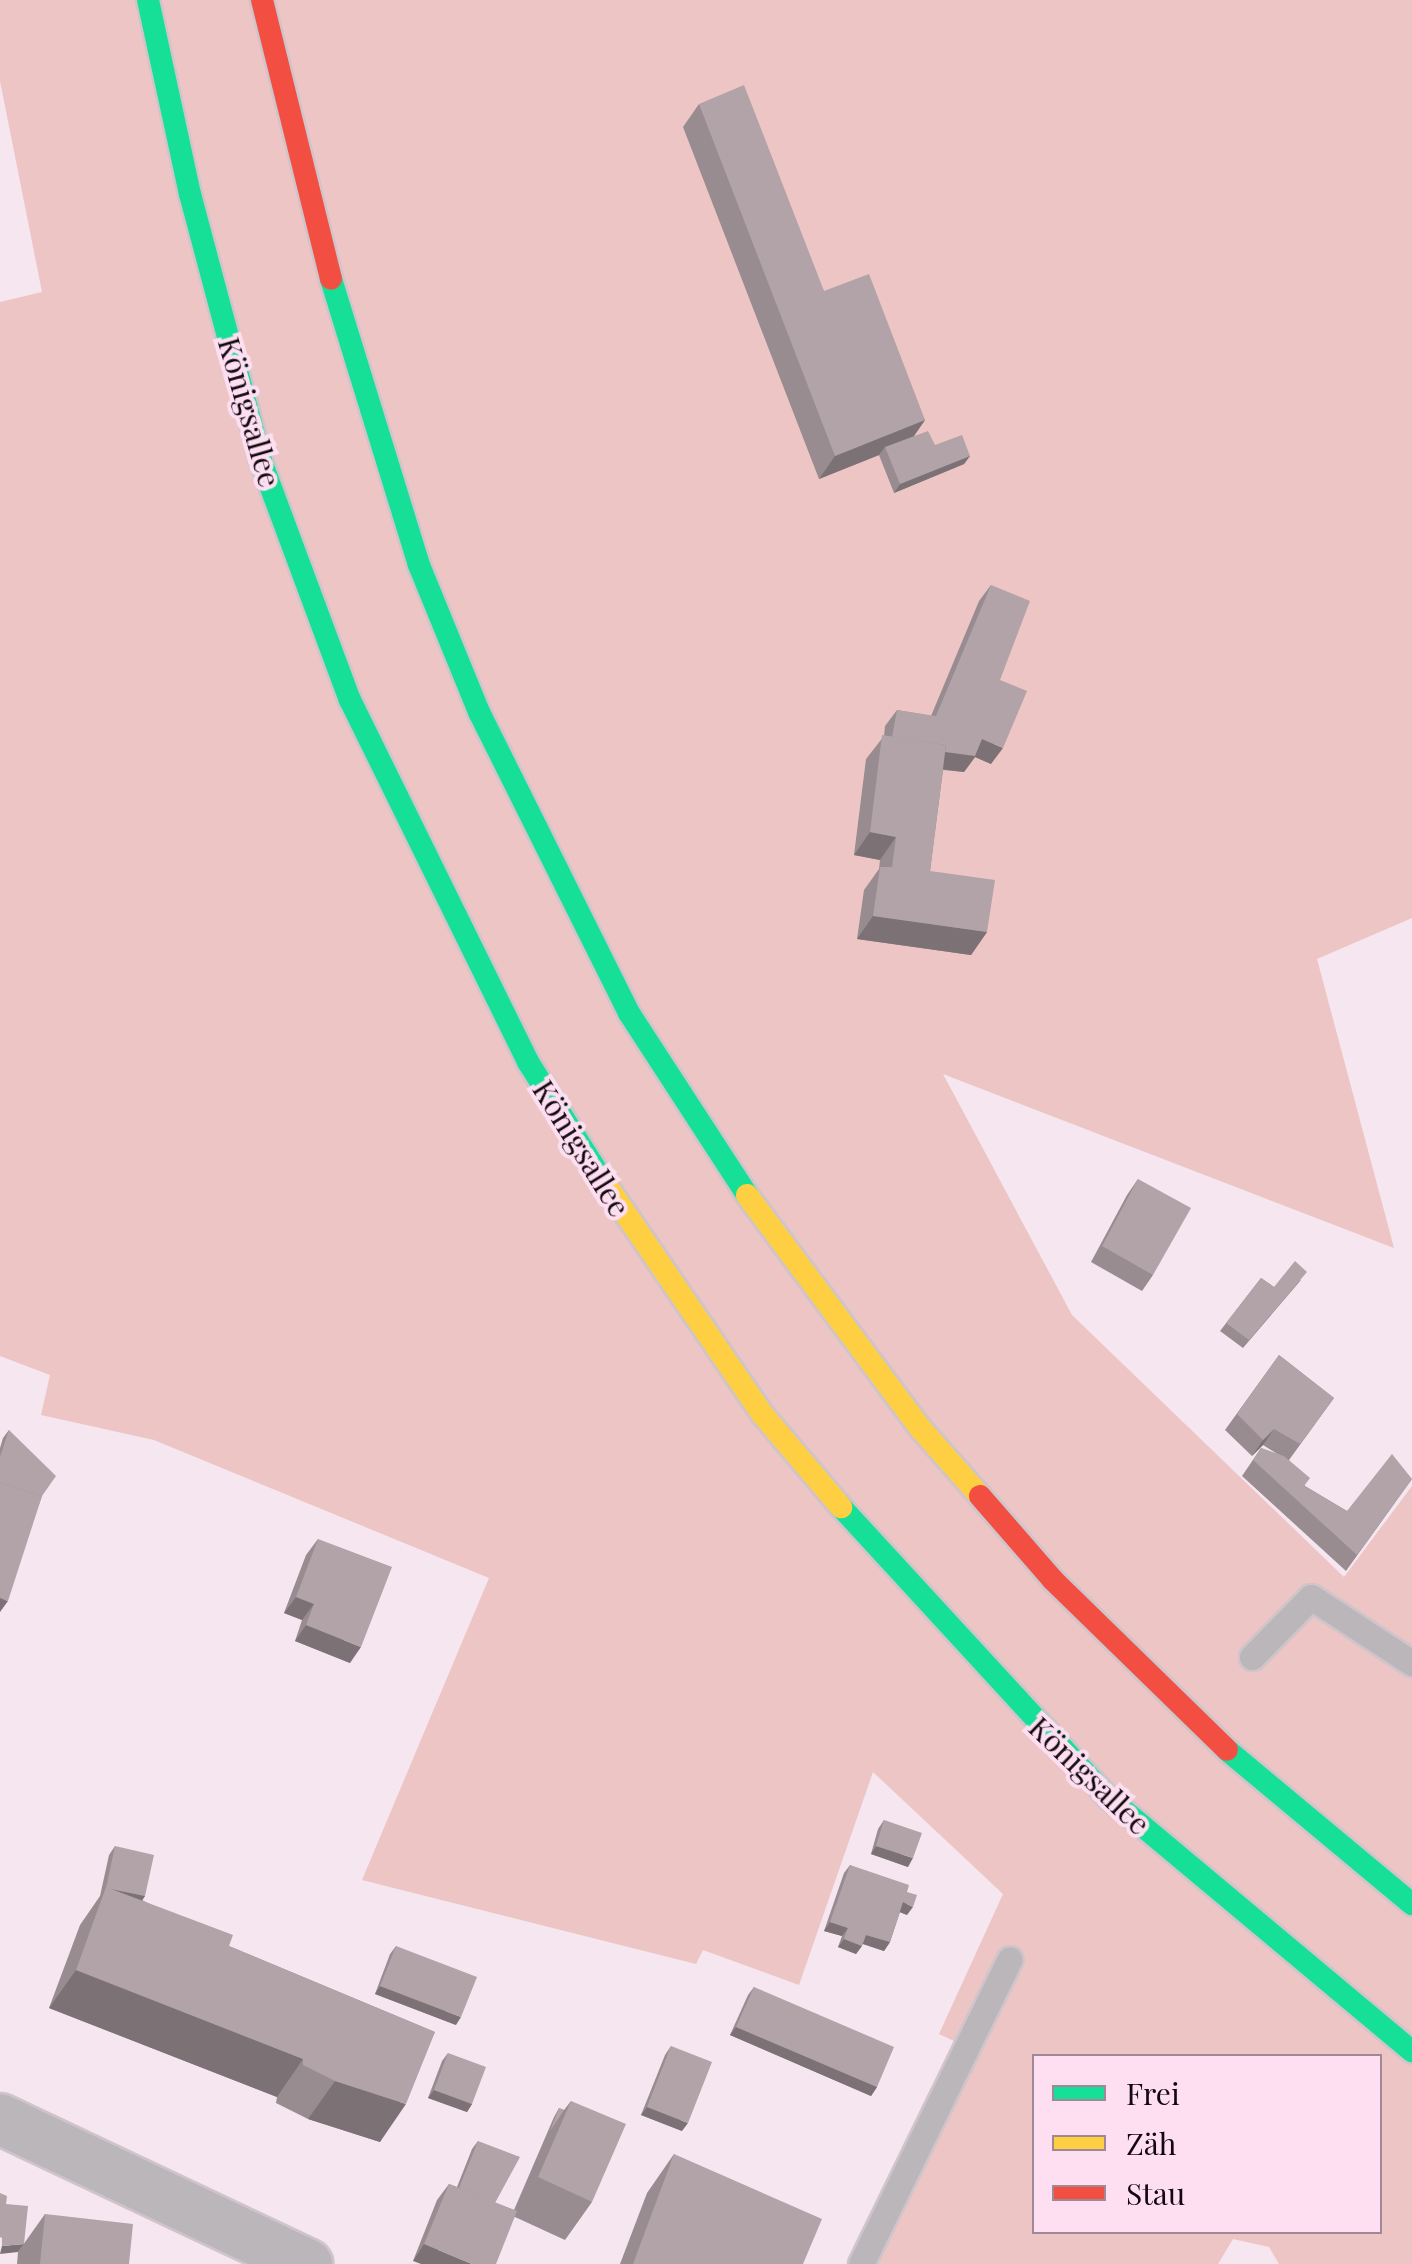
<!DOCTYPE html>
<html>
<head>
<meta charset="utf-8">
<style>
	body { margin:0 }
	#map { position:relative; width:1412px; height:2264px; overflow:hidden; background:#f6e6f0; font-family:"Playfair Display",serif }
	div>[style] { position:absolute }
	.green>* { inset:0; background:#ecc5c4 }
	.roads { filter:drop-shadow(2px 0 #d0c4cb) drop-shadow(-2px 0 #d0c4cb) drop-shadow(0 2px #d0c4cb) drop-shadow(0 -2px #d0c4cb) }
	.lane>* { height:25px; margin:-12.5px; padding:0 12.5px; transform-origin:12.5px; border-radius:12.5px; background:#bab6ba }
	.street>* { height:50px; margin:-25px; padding:0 25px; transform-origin:25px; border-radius:25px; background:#bab6ba }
	.fast>* { height:22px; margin:-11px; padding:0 11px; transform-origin:11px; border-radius:11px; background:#16e098 }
	.slow>* { height:22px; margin:-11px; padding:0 11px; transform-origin:11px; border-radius:11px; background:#ffcf43 }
	.jam>* { height:22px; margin:-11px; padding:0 11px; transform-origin:11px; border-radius:11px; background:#f24e42 }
	.wall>* { inset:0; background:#988c90 }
	.shaded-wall>* { inset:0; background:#7c7276 }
	.building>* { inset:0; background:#b1a3a8 }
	span { translate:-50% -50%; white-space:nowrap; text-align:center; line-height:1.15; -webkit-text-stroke:8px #fddff1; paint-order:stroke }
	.street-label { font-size:30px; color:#14080f }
	.legend { position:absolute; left:1032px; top:2054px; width:350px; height:180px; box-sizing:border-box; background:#fddff1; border:2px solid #a08997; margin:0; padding:12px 18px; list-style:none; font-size:30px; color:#14080f }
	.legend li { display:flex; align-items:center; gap:20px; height:50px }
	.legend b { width:50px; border:2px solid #a08997 }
</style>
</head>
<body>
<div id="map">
	<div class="green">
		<i style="clip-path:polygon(evenodd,0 0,1412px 0,1412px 918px,1317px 959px,1394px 1248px,943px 1074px,1072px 1315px,1344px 1577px,1412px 1486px,1412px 2264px,1279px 2264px,1269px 2247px,1233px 2239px,1218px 2264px,855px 2264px,954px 2041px,939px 2034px,1003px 1894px,873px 1772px,799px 1985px,703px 1950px,696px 1964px,362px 1880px,489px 1578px,154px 1440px,41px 1415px,50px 1375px,0 1356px,0 302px,42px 292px,0 81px,0 0,1034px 2056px,1380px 2056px,1380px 2232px,1034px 2232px,1034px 2056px)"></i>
	</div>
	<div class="roads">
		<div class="lane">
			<i style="left:1252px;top:1657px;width:84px;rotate:-45.5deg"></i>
			<i style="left:1311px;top:1597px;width:121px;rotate:33.2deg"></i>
			<i style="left:861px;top:2264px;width:339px;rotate:-64deg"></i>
		</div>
		<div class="street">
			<i style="left:0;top:2119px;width:340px;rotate:25.3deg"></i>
		</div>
		<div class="fast">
			<i style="left:148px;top:0;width:198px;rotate:77.8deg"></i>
			<i style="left:190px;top:194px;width:276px;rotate:75.1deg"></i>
			<i style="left:261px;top:461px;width:255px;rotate:69.6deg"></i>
			<i style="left:350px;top:700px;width:403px;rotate:63.8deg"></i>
			<i style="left:528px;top:1062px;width:142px;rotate:57.7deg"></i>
			<i style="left:331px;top:279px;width:299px;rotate:72.9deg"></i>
			<i style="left:419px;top:565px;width:159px;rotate:67.8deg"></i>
			<i style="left:479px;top:712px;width:336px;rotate:63.5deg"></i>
			<i style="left:629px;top:1013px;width:217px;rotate:57deg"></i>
			<i style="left:841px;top:1507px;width:396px;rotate:47.4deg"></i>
			<i style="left:1109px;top:1798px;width:395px;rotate:39.9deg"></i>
			<i style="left:1227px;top:1750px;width:241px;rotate:39.8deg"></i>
		</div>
		<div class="slow">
			<i style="left:604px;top:1182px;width:282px;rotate:55.7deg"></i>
			<i style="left:763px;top:1415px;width:121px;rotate:49.7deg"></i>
			<i style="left:747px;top:1195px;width:292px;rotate:53.4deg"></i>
			<i style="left:921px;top:1429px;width:89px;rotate:48.6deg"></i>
		</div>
		<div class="jam">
			<i style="left:262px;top:0;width:287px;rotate:76.1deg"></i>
			<i style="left:980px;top:1496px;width:111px;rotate:49deg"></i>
			<i style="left:1053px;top:1580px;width:243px;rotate:44.3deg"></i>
		</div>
	</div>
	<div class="wall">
		<i style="clip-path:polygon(699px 104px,824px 291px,925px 420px,914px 436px,935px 445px,970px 456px,964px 464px,894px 493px,879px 455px,819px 479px,683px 127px)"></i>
		<i style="clip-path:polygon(991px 585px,1000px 680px,991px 764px,975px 757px,964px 772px,943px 770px,930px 871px,987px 932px,971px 955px,857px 939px,864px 890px,879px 869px,880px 860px,854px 855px,866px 759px,884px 736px,885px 726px,897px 710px,931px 716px,979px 601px)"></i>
		<i style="clip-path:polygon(1138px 1179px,1153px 1275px,1142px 1291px,1091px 1262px,1127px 1195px)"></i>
		<i style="clip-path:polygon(1261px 1278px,1274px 1287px,1301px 1280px,1243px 1348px,1220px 1331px)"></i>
		<i style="clip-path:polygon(1279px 1355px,1334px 1398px,1289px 1460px,1305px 1486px,1347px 1511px,1412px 1479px,1346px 1571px,1242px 1476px,1261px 1448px,1279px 1455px,1263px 1445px,1252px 1456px,1225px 1430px)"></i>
		<i style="clip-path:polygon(9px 1430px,42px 1496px,0 1612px,0 1448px,3px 1438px)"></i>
		<i style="clip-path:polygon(318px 1539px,350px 1663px,295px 1641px,302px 1620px,284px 1613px,306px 1555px)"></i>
		<i style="clip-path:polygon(884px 1820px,908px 1867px,871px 1854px,878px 1829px)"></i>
		<i style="clip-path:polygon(115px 1846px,145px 1896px,142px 1900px,229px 1946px,435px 2032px,380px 2142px,308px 2119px,276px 2103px,277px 2097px,49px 2008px,80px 1925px,100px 1896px,109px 1855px)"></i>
		<i style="clip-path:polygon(850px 1865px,907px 1892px,907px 1915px,900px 1912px,890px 1942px,884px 1951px,863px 1944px,856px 1954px,838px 1947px,842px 1936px,824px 1931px,844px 1873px)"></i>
		<i style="clip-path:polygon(396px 1946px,456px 2025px,375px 1994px,390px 1954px)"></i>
		<i style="clip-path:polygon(754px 1987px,877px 2087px,871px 2096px,730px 2035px,748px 1995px)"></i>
		<i style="clip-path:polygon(671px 2046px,682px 2131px,641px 2115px,665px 2055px)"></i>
		<i style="clip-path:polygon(448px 2053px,472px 2104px,467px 2112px,428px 2098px,442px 2061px)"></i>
		<i style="clip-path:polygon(571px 2101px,592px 2202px,565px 2240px,515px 2217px,413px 2261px,437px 2200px,449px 2184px,457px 2187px,472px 2149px,478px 2141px,495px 2203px,514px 2210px,554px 2117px,559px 2108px,564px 2110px)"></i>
		<i style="clip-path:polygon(674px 2154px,803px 2264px,620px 2264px,647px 2193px)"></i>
		<i style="clip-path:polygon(45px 2214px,129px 2264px,17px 2264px,18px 2252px)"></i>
	</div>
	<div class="shaded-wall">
		<i style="clip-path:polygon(925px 420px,909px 443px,885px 447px,879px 455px,819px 479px,835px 456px)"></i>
		<i style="clip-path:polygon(970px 456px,964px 464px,894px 493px,900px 484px)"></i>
		<i style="clip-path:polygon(982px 739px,1003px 748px,991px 764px,975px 757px,964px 772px,880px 761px)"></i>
		<i style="clip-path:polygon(870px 832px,896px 837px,880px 860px,854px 855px)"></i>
		<i style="clip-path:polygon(873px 916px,987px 932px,971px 955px,857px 939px)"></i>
		<i style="clip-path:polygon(1274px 1429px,1263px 1445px,1252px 1456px,1263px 1440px)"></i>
		<i style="clip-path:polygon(296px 1597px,314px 1604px,302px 1620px,284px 1613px)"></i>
		<i style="clip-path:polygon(0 1598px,8px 1601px,0 1612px)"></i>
		<i style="clip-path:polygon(306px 1625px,361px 1647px,350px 1663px,295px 1641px)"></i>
		<i style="clip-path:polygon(876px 1846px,913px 1858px,908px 1867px,871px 1854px)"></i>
		<i style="clip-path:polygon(106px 1888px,145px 1896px,139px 1905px)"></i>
		<i style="clip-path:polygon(903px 1902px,913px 1907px,907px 1915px,897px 1911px)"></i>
		<i style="clip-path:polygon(830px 1922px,848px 1928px,842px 1936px,824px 1931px)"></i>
		<i style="clip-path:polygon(866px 1935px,890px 1942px,884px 1951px,860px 1943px)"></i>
		<i style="clip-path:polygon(844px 1939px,862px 1946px,856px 1954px,838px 1947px)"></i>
		<i style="clip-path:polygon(76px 1970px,303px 2059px,277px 2097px,49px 2008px)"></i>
		<i style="clip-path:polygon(380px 1986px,461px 2017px,456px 2025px,375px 1994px)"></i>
		<i style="clip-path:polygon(736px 2027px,877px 2087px,871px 2096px,730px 2035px)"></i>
		<i style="clip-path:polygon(335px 2081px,406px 2104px,380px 2142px,308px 2119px)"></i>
		<i style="clip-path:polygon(434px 2090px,472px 2104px,467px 2112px,428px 2098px)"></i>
		<i style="clip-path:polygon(647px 2107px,688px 2123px,682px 2131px,641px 2115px)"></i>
		<i style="clip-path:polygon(24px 2244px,18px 2252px,0 2254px,2px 2246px)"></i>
		<i style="clip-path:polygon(424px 2244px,472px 2264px,421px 2264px,413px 2261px)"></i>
	</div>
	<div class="building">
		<i style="clip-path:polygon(744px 85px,824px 291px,869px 274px,925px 420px,835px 456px,699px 104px)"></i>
		<i style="clip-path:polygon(928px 431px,935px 445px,962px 435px,970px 456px,900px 484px,885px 447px)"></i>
		<i style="clip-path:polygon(991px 585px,1030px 601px,1000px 680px,1027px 691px,1003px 748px,982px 739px,975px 756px,945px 752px,946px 745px,892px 737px,897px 710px,936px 716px)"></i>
		<i style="clip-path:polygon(882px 735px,946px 745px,930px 871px,995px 880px,987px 932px,873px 916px,880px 867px,892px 867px,896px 837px,870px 832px)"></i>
		<i style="clip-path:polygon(1138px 1179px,1191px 1208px,1153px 1275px,1102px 1246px)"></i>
		<i style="clip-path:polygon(1295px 1261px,1307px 1272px,1249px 1340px,1226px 1323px,1261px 1278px,1274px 1287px)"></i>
		<i style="clip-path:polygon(1279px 1355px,1334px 1398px,1300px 1444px,1274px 1429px,1263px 1440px,1237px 1414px)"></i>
		<i style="clip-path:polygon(9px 1430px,56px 1476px,42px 1496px,0 1482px,0 1457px)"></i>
		<i style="clip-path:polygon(1261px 1448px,1284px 1456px,1310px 1478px,1304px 1486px,1347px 1511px,1392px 1454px,1412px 1479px,1357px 1555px,1253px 1460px)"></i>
		<i style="clip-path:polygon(0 1482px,42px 1496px,8px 1601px,0 1598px)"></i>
		<i style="clip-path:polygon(318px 1539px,392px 1567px,361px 1647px,306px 1625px,314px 1604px,296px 1597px)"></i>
		<i style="clip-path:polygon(884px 1820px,922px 1833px,913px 1858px,876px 1846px)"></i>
		<i style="clip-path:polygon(115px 1846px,154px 1855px,145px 1896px,106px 1888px)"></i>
		<i style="clip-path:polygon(850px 1865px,909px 1885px,907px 1892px,917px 1895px,913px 1907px,903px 1902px,890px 1942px,866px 1935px,862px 1946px,844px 1939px,848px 1928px,830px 1922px)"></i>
		<i style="clip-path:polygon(106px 1887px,233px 1935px,229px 1946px,435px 2032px,406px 2104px,335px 2081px,303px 2065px,303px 2059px,76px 1970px)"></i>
		<i style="clip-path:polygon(396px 1946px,477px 1977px,461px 2017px,380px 1986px)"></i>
		<i style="clip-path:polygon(754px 1987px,894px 2047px,877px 2087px,736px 2027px)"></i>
		<i style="clip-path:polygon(671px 2046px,712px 2062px,688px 2123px,647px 2107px)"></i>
		<i style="clip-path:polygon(448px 2053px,486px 2067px,472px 2104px,434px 2090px)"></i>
		<i style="clip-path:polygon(571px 2101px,626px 2124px,592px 2202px,538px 2177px)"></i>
		<i style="clip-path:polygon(559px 2108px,564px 2110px,550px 2131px)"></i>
		<i style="clip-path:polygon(478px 2141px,520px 2157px,495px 2203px,459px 2188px)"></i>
		<i style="clip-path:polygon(674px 2154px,822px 2219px,803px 2264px,633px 2264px)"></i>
		<i style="clip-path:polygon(449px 2184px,517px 2211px,496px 2264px,472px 2264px,424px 2244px)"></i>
		<i style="clip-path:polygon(0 2193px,7px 2196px,6px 2204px,28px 2206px,24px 2244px,2px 2246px,2px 2238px,0 2237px)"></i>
		<i style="clip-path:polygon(45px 2214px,133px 2224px,129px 2264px,40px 2264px)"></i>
	</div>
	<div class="street-label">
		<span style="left:250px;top:412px;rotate:74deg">Königsallee</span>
		<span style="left:582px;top:1148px;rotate:58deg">Königsallee</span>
		<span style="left:1090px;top:1775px;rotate:44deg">Königsallee</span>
	</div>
	<ul class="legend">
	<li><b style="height:12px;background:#16e098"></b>Frei</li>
	<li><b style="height:12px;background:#ffcf43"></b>Zäh</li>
	<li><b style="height:12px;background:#f24e42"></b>Stau</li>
	</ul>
</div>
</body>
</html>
